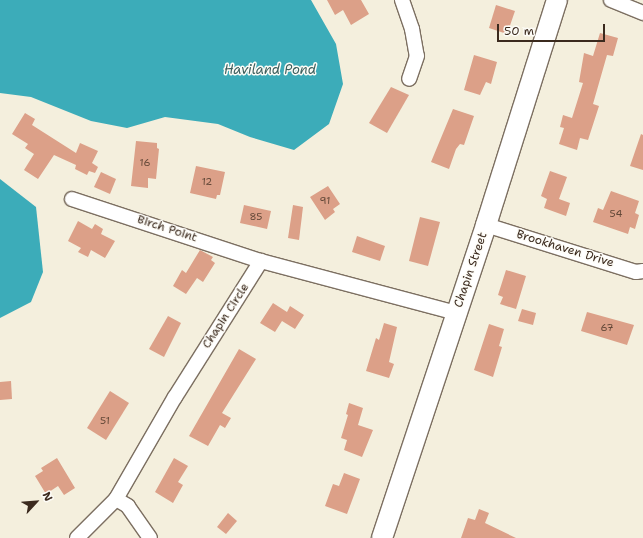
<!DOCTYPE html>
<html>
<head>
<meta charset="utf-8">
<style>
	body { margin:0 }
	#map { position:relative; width:643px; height:538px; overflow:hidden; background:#f4efdd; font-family:"Shantell Sans",sans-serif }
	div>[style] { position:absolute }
	.water>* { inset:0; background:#3cacb9 }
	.building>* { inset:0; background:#dca088 }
	.roads { filter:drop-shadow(1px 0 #7c6f61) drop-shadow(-1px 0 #7c6f61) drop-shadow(0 1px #7c6f61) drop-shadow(0 -1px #7c6f61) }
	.street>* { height:14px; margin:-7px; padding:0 7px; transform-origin:7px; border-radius:7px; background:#fff }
	.secondary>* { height:20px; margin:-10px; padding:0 10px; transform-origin:10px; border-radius:10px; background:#fff }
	span { translate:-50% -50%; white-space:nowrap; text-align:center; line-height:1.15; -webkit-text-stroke:3px #fdfcf7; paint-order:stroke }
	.number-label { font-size:10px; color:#634838 }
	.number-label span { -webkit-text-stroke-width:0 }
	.street-label { font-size:12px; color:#3b2a1e }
	.water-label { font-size:13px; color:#3b5e5c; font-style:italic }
	.north { position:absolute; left:16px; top:482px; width:40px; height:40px; -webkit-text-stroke:3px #fdfcf7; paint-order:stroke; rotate:64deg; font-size:11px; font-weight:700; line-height:16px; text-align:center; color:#3b2a1e }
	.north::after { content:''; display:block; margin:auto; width:14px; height:18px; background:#3b2a1e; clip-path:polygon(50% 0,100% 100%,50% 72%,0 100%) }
	.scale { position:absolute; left:497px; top:24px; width:108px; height:18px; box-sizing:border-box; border:2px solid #3b2a1e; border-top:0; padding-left:5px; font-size:12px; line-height:14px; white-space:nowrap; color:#3b2a1e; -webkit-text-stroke:3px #fdfcf7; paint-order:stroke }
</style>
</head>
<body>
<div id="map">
	<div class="water">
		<i style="clip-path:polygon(0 0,311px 0,336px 44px,343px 84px,329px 124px,294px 150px,250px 137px,218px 124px,165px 117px,127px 128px,91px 121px,31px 97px,0 93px)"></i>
		<i style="clip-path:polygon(0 179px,36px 207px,43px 272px,31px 302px,0 318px)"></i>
	</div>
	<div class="building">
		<i style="clip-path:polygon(327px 0,361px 0,369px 14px,351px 25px,343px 10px,335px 15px)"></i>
		<i style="clip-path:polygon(496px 5px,515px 11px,507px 34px,489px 28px)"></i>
		<i style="clip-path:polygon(600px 33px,618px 38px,613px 56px,607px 55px,593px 104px,599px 106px,588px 140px,580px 138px,577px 150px,559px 144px,564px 128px,560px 127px,563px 115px,572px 118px,583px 83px,579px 82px,584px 53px,593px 56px)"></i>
		<i style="clip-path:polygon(474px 55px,497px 62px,491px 84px,486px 82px,480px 95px,464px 90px)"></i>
		<i style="clip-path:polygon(391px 87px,409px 95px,387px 133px,369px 123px)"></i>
		<i style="clip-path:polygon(453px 109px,474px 116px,464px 145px,460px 144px,456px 149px,449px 169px,431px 162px)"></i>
		<i style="clip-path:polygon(25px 113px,35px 119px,32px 125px,76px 153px,80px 143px,98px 151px,92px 163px,98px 167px,95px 173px,89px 171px,87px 175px,75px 169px,76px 165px,54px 155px,38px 179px,24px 170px,34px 154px,25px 148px,28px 144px,12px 134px)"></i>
		<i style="clip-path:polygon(641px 134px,643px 135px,643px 170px,630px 166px)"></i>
		<i style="clip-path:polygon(136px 141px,157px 143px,157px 148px,159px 149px,156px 179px,148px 178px,148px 188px,131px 186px)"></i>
		<i style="clip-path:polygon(196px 166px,225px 172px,220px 195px,217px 195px,216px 199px,190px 193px)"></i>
		<i style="clip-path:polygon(550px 171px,567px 177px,559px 199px,570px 203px,566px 216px,544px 208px,547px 199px,541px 196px)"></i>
		<i style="clip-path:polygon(101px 172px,116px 179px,110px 194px,94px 187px)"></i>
		<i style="clip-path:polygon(328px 186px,340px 204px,333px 209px,335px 212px,325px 220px,310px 197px)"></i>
		<i style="clip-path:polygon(611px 191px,639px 201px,635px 213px,639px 215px,635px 229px,630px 227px,628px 234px,593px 222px,598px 208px,603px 210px)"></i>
		<i style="clip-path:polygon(244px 205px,271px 211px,267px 229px,240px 223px)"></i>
		<i style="clip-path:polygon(293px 205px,303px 207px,299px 240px,288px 238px)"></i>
		<i style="clip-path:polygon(420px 217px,440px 222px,428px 266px,409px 261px)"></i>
		<i style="clip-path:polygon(78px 221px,92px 229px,95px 224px,103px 229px,101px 234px,115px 241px,105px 258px,91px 250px,88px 257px,78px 252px,81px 248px,68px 241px)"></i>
		<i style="clip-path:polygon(357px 236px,385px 246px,380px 261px,352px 252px)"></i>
		<i style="clip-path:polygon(200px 250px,213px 257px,211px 260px,215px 263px,203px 282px,197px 278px,186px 294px,173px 286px,182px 270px,186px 273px)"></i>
		<i style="clip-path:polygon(506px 270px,526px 276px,516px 309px,500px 304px,503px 297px,498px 295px)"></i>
		<i style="clip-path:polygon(273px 303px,287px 312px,290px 306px,304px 315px,295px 329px,282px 321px,275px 332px,260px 323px)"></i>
		<i style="clip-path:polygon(522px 309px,536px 313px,533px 325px,518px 321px)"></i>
		<i style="clip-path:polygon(587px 312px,634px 325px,627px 345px,581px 331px)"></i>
		<i style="clip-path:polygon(168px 316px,181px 323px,164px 357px,149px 349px)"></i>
		<i style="clip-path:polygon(384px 323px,397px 327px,389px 362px,394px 364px,389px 378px,366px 371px,376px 338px,379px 340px)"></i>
		<i style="clip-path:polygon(489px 324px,504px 329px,499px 346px,502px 347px,493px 377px,474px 370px)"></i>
		<i style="clip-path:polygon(239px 349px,256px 359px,222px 413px,231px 418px,225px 428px,220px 425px,208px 446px,189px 436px)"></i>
		<i style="clip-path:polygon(11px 381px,12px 399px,0 400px,0 382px)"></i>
		<i style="clip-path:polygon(110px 391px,129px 403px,106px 440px,87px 428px)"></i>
		<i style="clip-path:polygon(349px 403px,363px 408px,358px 425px,373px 430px,362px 457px,344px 450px,347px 440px,341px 438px,348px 415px,346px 414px)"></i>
		<i style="clip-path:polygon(57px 458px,75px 488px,64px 495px,58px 486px,46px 494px,35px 476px,43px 471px,41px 468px)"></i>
		<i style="clip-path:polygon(174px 458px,188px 466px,178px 482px,183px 485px,173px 503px,155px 492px)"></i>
		<i style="clip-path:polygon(344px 473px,360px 479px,347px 514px,325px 506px,333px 484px,339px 486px)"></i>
		<i style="clip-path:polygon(479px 509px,489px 513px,485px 523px,516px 538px,461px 538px,468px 518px,475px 520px)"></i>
		<i style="clip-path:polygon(228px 513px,237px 521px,226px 534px,217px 527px)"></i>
	</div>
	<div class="roads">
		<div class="street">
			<i style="left:402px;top:0;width:31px;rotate:71deg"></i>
			<i style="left:412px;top:29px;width:27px;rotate:80deg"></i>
			<i style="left:417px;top:56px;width:24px;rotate:109deg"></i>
			<i style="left:611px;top:0;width:35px;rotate:22deg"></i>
			<i style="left:72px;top:199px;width:199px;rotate:18.2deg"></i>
			<i style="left:486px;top:225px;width:157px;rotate:17.4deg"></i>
			<i style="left:636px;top:272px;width:7px;rotate:-8deg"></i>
			<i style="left:77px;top:538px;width:55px;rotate:-45deg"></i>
			<i style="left:150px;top:538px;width:39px;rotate:-125deg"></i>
			<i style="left:128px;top:506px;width:14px;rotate:-150deg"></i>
			<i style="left:116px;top:499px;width:118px;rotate:-60deg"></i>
			<i style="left:175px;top:397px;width:161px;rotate:-57.7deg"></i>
			<i style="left:261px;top:261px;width:202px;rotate:14.9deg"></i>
		</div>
		<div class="secondary">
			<i style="left:382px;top:538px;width:330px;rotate:-71.6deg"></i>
			<i style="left:486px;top:225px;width:236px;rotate:-72.5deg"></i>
		</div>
	</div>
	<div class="number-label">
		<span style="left:145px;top:163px">16</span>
		<span style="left:207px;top:182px">12</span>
		<span style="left:325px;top:201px">91</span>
		<span style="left:616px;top:214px">54</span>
		<span style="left:256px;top:217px">85</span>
		<span style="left:607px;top:328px">67</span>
		<span style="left:105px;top:421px">51</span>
	</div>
	<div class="street-label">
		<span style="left:167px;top:229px;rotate:18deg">Birch Point</span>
		<span style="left:565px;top:249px;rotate:17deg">Brookhaven Drive</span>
		<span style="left:471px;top:270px;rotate:-71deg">Chapin Street</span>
		<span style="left:226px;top:316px;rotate:-57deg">Chapin Circle</span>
	</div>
	<div class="water-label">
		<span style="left:270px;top:70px">Haviland Pond</span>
	</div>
	<div class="north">N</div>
	<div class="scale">50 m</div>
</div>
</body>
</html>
